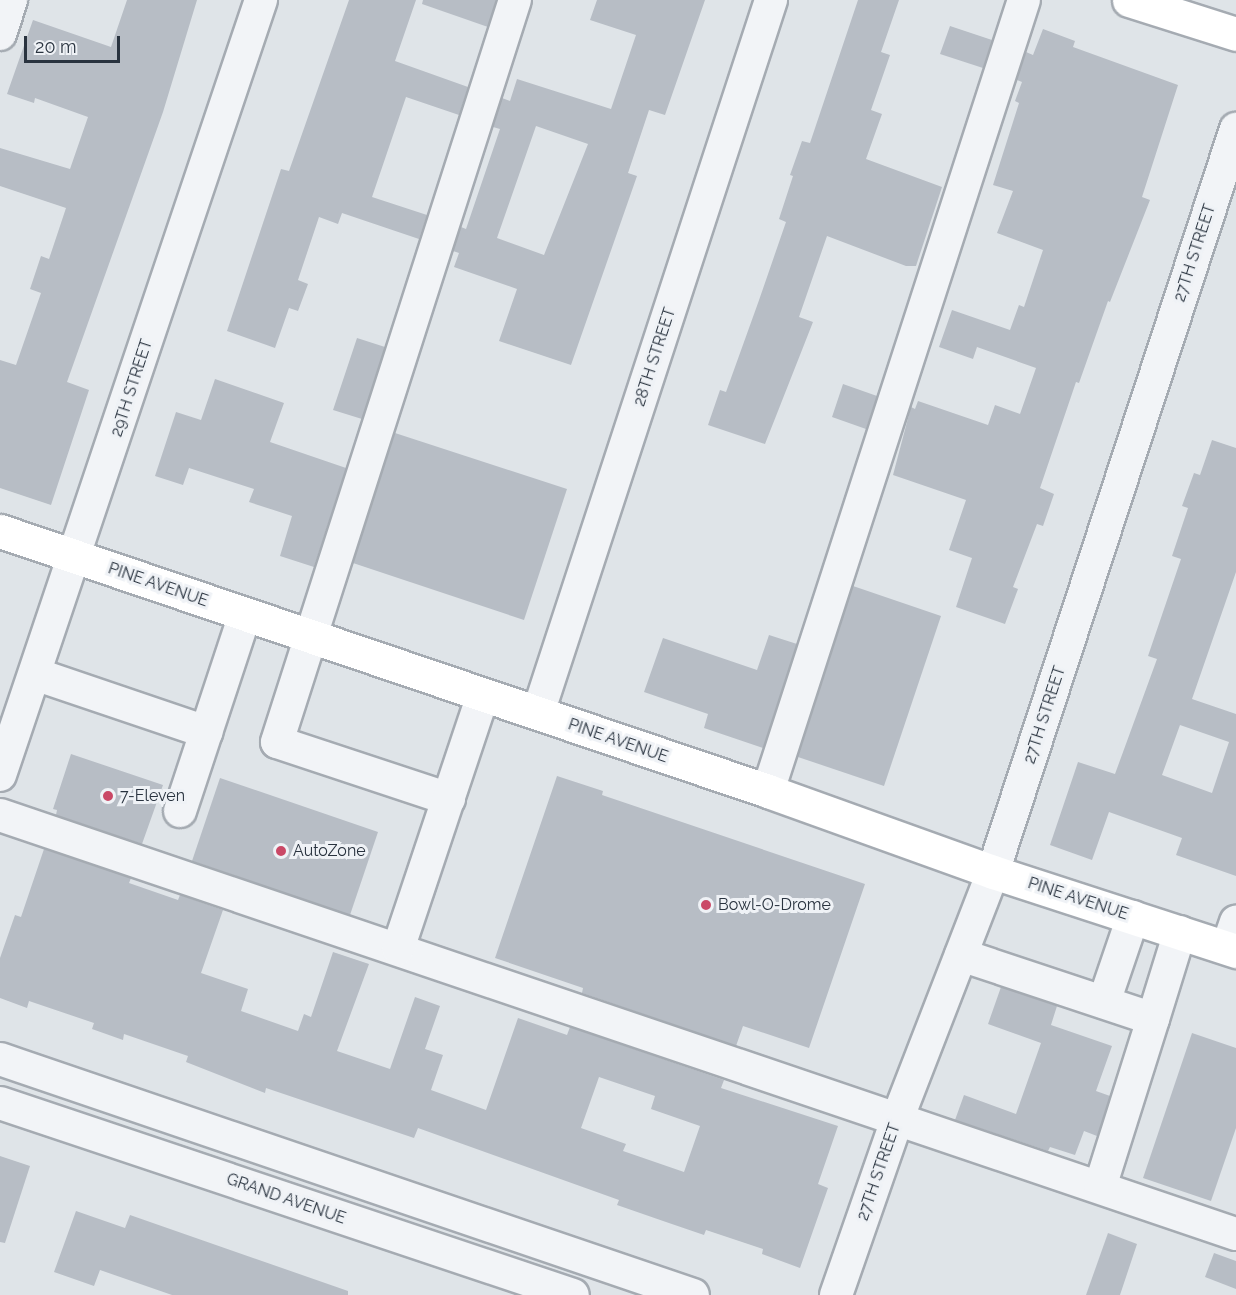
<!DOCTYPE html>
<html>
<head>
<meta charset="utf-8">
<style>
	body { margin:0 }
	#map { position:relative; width:1236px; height:1295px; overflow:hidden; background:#dfe4e8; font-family:Raleway,sans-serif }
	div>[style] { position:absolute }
	.building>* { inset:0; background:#b7bdc5 }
	.roads { filter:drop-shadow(2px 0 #a5abb2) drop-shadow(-2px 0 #a5abb2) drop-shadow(0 2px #a5abb2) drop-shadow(0 -2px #a5abb2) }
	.minor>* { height:32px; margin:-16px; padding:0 16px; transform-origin:16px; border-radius:16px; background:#f2f4f7 }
	.major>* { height:33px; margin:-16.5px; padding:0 16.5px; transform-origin:16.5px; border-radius:16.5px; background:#fff }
	.dots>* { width:16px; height:16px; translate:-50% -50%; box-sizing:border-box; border:3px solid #eff2f6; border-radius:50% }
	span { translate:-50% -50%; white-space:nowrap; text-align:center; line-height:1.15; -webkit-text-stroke:6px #eff2f6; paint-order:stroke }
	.street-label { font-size:16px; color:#29333f }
	.poi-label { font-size:16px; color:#29333f }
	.left { translate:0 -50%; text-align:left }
	.scale { position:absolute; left:24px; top:36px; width:96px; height:27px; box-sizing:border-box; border:3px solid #29333f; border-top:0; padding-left:8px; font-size:18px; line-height:21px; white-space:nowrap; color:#29333f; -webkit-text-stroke:4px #eff2f6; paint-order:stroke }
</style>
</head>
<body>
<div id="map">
	<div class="building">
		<i style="clip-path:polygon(127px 0,197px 0,163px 112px,67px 382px,89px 390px,51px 505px,0 488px,0 360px,16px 365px,41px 293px,30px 289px,41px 256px,49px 259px,66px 208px,0 186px,0 148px,70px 169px,88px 117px,35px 98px,34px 103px,7px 94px,33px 20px,111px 47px)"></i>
		<i style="clip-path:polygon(349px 0,416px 0,395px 61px,468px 87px,459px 115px,406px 97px,372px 197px,427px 215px,419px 239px,342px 213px,338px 224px,319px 217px,298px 280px,308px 284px,298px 311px,289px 308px,275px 348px,227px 331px,281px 169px,289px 171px)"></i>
		<i style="clip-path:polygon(423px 0,496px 0,488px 27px,422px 4px)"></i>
		<i style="clip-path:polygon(evenodd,597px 0,705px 0,665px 115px,649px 110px,628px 173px,637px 176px,571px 365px,499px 341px,517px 289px,454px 267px,459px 253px,453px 251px,461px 227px,466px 229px,500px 129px,493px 127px,502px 98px,510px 101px,517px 79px,611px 109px,636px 35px,590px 20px,597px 0,536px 126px,588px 144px,544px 255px,497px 238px,536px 126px)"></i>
		<i style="clip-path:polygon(858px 0,899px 0,881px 52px,890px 55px,871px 110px,882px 114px,866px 159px,942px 187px,916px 266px,906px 266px,827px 236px,799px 317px,813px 322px,765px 444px,708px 425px,720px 390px,726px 392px,758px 303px,786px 222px,779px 219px,793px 176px,790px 175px,802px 141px,810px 143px)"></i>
		<i style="clip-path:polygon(950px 26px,992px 40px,983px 68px,940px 54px)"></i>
		<i style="clip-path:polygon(1043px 29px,1075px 41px,1073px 47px,1178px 85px,1142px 197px,1150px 200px,1110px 302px,1108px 301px,1079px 383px,1076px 382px,1040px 488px,1054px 494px,1043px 526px,1037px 524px,1013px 587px,1018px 589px,1005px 624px,956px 607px,972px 558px,949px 550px,966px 500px,893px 475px,911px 407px,915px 409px,918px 401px,988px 425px,995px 405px,1020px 414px,1036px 368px,977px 347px,973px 359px,939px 347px,952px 310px,1010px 330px,1019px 305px,1024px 307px,1043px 250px,997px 233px,1013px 191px,993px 185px,1019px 103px,1015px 101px,1022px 82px,1017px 80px,1026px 52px,1033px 55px)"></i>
		<i style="clip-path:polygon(357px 338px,385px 347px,362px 419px,333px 410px)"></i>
		<i style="clip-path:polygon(215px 379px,284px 403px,270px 442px,346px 468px,314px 567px,280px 556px,292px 516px,249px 502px,254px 489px,189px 468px,183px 485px,155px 476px,176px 412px,201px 420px)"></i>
		<i style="clip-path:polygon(843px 384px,877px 396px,866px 429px,832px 417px)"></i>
		<i style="clip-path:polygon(395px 433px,567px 489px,524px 620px,353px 563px)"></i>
		<i style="clip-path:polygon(evenodd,1212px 440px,1236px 448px,1236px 572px,1192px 699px,1236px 714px,1236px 876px,1176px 855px,1182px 838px,1109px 812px,1092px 860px,1050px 845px,1078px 762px,1115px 774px,1157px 659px,1148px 656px,1181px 559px,1172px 556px,1188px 508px,1182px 506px,1194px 473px,1200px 475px,1212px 440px,1180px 725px,1229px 742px,1212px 793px,1162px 775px,1180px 725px)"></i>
		<i style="clip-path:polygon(853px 586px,941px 616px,884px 786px,798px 757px)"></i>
		<i style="clip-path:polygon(769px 635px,797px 644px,763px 748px,704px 728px,708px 714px,644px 692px,663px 638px,757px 670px)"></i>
		<i style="clip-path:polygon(71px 754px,163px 785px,142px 844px,56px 815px,57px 810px,53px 809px)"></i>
		<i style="clip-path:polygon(557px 776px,603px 791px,602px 795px,865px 884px,809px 1048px,743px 1026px,736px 1046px,582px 993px,583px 988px,495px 958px)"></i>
		<i style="clip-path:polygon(220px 778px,378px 832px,350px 915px,192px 861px)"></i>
		<i style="clip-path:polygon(evenodd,44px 849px,131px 878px,129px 883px,178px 900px,180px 895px,223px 910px,201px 973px,248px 989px,241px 1011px,298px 1031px,304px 1014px,311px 1017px,333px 952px,369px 964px,337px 1051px,390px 1069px,415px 997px,440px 1006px,425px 1049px,443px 1055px,431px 1090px,486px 1110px,518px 1018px,567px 1035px,570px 1027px,724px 1080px,721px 1088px,838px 1126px,818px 1184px,828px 1188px,800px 1268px,762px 1254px,763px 1249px,706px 1230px,704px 1235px,666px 1222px,617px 1205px,619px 1200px,418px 1128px,414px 1138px,266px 1088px,265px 1093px,186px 1062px,188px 1056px,124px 1034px,123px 1040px,92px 1029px,94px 1023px,29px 1001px,27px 1008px,0 998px,0 958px,15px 915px,21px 917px,44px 849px,599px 1077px,655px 1096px,651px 1109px,700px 1126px,684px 1172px,623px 1151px,626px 1144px,581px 1128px,599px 1077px)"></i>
		<i style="clip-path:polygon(1001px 987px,1057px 1006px,1051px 1025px,1112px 1046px,1096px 1091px,1110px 1096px,1099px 1131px,1097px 1136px,1084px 1131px,1075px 1155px,1050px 1147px,1048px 1151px,955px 1120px,964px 1095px,1016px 1114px,1041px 1043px,988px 1024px)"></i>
		<i style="clip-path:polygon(1192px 1033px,1236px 1048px,1236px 1128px,1211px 1201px,1143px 1178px)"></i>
		<i style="clip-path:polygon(0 1156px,30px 1166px,5px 1243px,0 1242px)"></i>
		<i style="clip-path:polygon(76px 1211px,125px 1228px,130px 1215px,348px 1291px,348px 1295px,172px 1295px,100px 1270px,94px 1286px,54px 1272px)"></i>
		<i style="clip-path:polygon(1108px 1233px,1137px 1244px,1120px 1295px,1086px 1295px)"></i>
		<i style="clip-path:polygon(1214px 1253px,1236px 1261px,1236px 1289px,1205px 1277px)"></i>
	</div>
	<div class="roads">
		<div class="minor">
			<i style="left:0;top:34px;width:36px;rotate:-72deg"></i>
			<i style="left:35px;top:674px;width:181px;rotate:18.7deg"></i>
			<i style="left:538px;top:713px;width:750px;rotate:-71.9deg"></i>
			<i style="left:0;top:775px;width:818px;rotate:-71.39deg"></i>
			<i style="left:768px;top:791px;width:831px;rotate:-72.07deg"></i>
			<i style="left:449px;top:799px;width:181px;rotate:-161.7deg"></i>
			<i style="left:277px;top:742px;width:779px;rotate:-72.22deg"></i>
			<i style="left:180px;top:811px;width:207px;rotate:-71.7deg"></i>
			<i style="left:0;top:815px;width:1305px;rotate:18.73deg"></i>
			<i style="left:1227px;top:948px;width:28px;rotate:-71deg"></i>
			<i style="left:398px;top:949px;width:268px;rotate:-71.5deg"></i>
			<i style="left:961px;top:955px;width:202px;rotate:18.4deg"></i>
			<i style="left:1153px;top:1019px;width:176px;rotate:107.5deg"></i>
			<i style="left:1104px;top:1002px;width:90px;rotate:-71.2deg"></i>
			<i style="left:1153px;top:1019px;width:91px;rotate:-72.8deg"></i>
			<i style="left:0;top:1059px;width:732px;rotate:18.81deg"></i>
			<i style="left:0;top:1103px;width:604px;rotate:18.52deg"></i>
			<i style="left:836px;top:1295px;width:188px;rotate:-70.8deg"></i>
			<i style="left:898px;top:1117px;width:263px;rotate:-68.8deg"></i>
			<i style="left:993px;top:872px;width:782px;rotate:-71.89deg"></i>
		</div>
		<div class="major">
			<i style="left:1129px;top:0;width:112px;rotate:17.6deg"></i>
			<i style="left:0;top:531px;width:811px;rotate:18.7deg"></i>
			<i style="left:768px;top:791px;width:239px;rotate:19.8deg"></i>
			<i style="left:993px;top:872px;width:256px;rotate:18deg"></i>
		</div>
	</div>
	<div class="dots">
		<i style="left:108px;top:796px;background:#ca4866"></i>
		<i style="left:281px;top:851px;background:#ca4866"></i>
		<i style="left:706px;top:905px;background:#ca4866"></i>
	</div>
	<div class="street-label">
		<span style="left:1195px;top:253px;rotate:-72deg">27TH STREET</span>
		<span style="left:655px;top:357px;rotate:-72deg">28TH STREET</span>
		<span style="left:132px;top:388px;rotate:-72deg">29TH STREET</span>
		<span style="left:158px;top:585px;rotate:19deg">PINE AVENUE</span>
		<span style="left:1045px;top:715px;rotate:-72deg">27TH STREET</span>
		<span style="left:618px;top:741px;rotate:19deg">PINE AVENUE</span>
		<span style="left:1078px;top:899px;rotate:18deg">PINE AVENUE</span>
		<span style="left:879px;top:1172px;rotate:-71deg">27TH STREET</span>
		<span style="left:286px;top:1199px;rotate:19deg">GRAND AVENUE</span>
	</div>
	<div class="poi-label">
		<span class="left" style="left:120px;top:796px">7-Eleven</span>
		<span class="left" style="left:293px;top:851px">AutoZone</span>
		<span class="left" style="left:718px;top:905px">Bowl-O-Drome</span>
	</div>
	<div class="scale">20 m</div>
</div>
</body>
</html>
